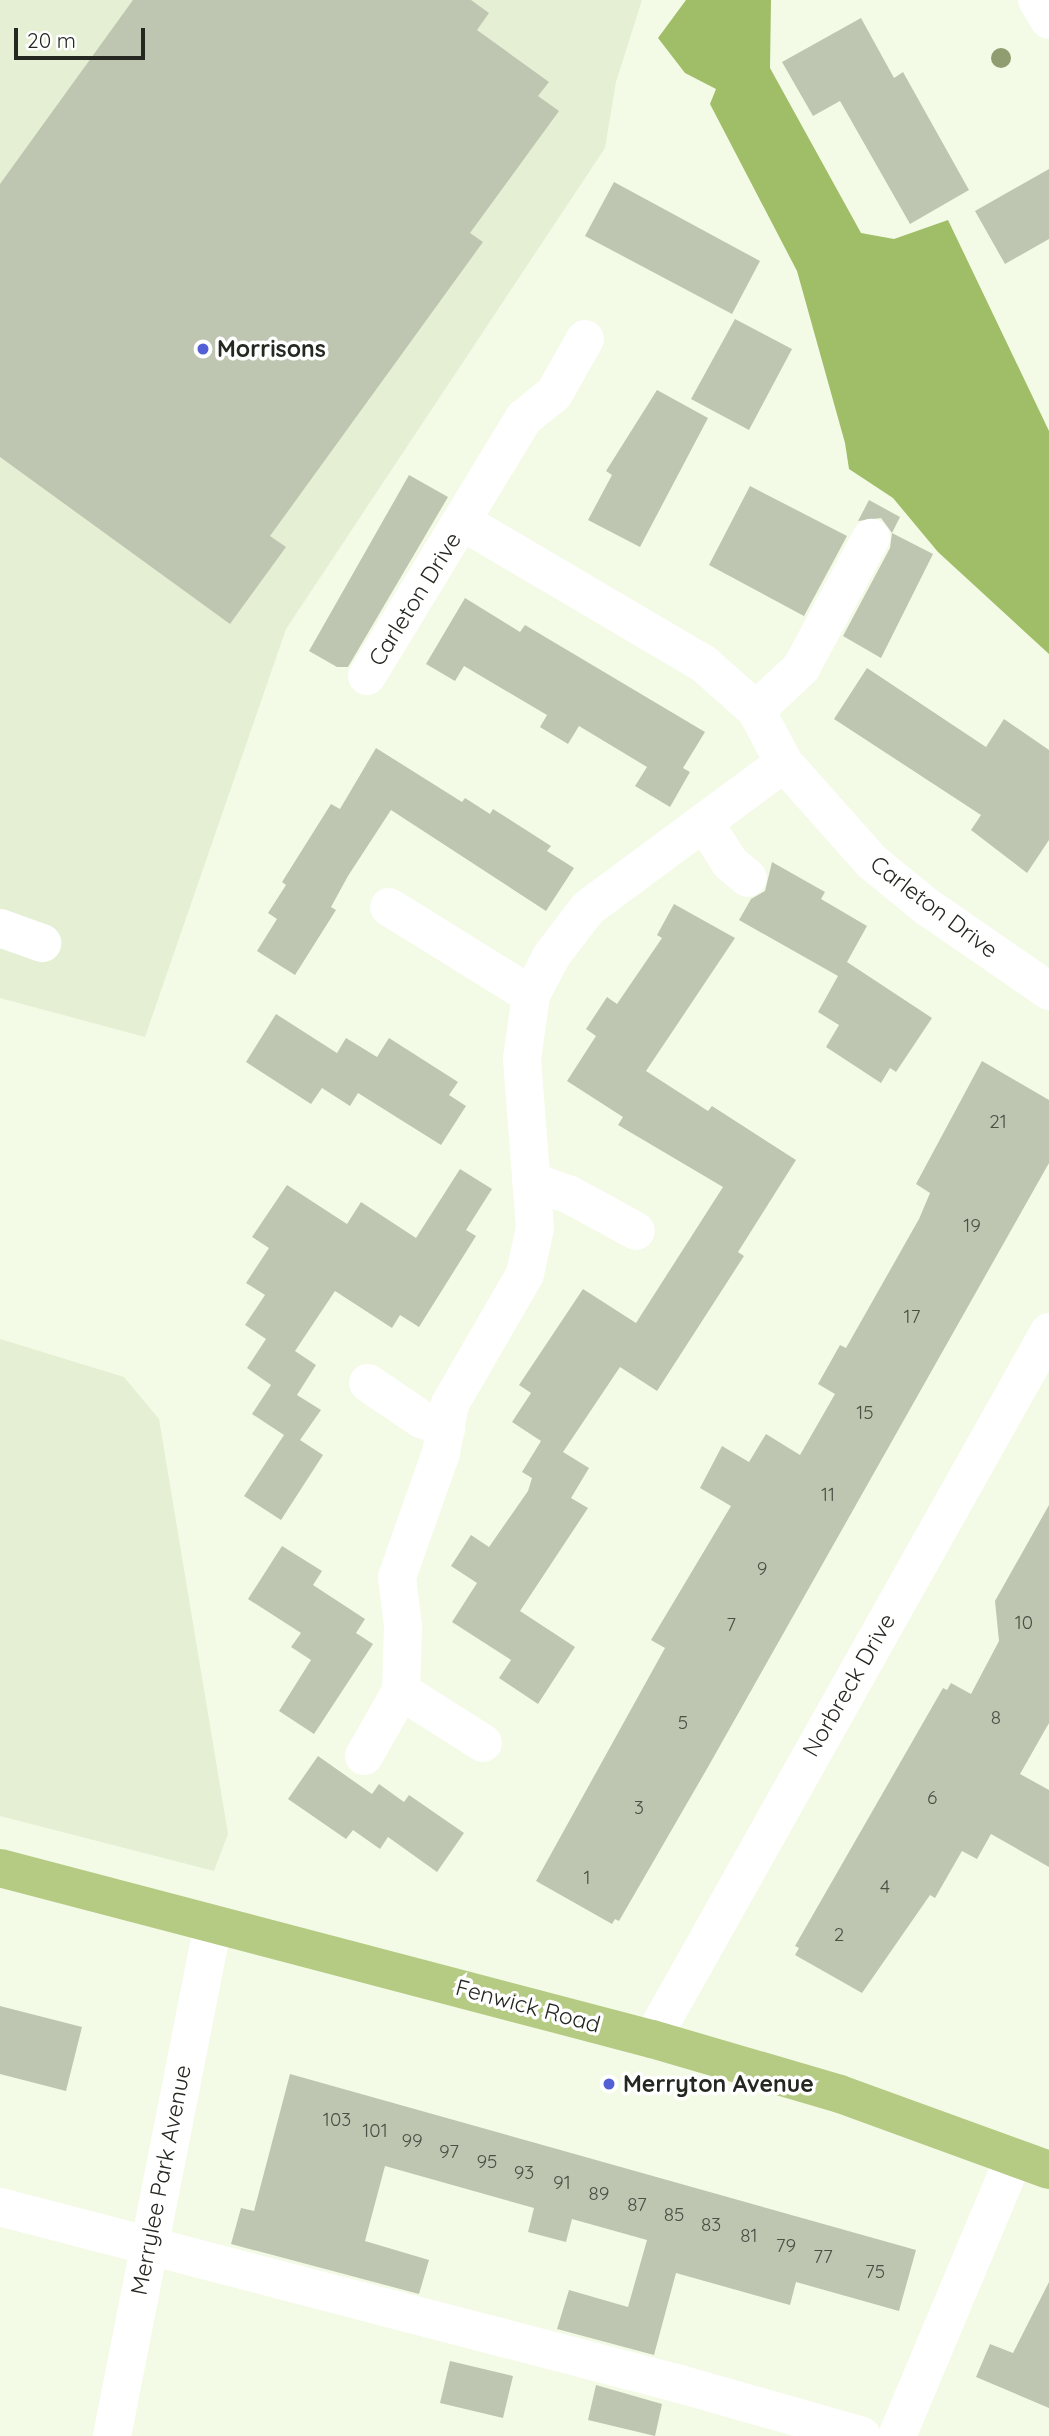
<!DOCTYPE html>
<html>
<head>
<meta charset="utf-8">
<style>
	body { margin:0 }
	#map { position:relative; width:1049px; height:2436px; overflow:hidden; background:#f3fbe6; font-family:Quicksand,sans-serif }
	div>[style] { position:absolute }
	.built>* { inset:0; background:#e4efd3 }
	.forest>* { inset:0; background:#a0bd67 }
	.building>* { inset:0; background:#bec6b2 }
	.minor>* { height:38px; margin:-19px; padding:0 19px; transform-origin:19px; border-radius:19px; background:#fff }
	.major>* { height:38px; margin:-19px; padding:0 19px; transform-origin:19px; border-radius:19px; background:#b5ca83 }
	.trees>* { width:20px; height:20px; margin:-10px; border-radius:50%; background:#8f9d71 }
	.dots>* { width:19px; height:19px; translate:-50% -50%; box-sizing:border-box; border:4px solid #fff; border-radius:50% }
	span { translate:-50% -50%; white-space:nowrap; text-align:center; line-height:1.15; -webkit-text-stroke:7px #fff; paint-order:stroke }
	.number-label { font-size:19px; color:#4b5045 }
	.number-label span { -webkit-text-stroke-width:0 }
	.poi-label { font-size:23px; color:#252821; font-weight:700 }
	.left { translate:0 -50%; text-align:left }
	.street-label { font-size:23px; color:#252821 }
	.scale { position:absolute; left:14px; top:28px; width:131px; height:32px; box-sizing:border-box; border:4px solid #252821; border-top:0; padding-left:9px; font-size:21px; line-height:24px; white-space:nowrap; color:#252821; -webkit-text-stroke:5px #fff; paint-order:stroke }
</style>
</head>
<body>
<div id="map">
	<div class="built">
		<i style="clip-path:polygon(0 0,642px 0,616px 82px,605px 148px,286px 629px,145px 1037px,0 998px)"></i>
		<i style="clip-path:polygon(0 1339px,124px 1377px,159px 1419px,228px 1834px,214px 1871px,0 1816px)"></i>
	</div>
	<div class="forest">
		<i style="clip-path:polygon(686px 0,771px 0,770px 68px,861px 233px,894px 239px,948px 220px,1049px 431px,1049px 654px,938px 552px,893px 498px,849px 469px,845px 443px,797px 271px,710px 104px,716px 89px,685px 73px,658px 38px)"></i>
	</div>
	<div class="building">
		<i style="clip-path:polygon(133px 0,471px 0,489px 13px,477px 30px,549px 82px,538px 96px,559px 111px,470px 233px,483px 242px,270px 536px,286px 547px,230px 624px,0 457px,0 184px)"></i>
		<i style="clip-path:polygon(861px 18px,894px 78px,903px 72px,969px 190px,910px 224px,840px 101px,813px 116px,782px 62px)"></i>
		<i style="clip-path:polygon(1049px 169px,1049px 239px,1005px 264px,975px 211px)"></i>
		<i style="clip-path:polygon(614px 182px,760px 261px,732px 314px,585px 236px)"></i>
		<i style="clip-path:polygon(735px 319px,792px 349px,749px 430px,691px 399px)"></i>
		<i style="clip-path:polygon(657px 390px,708px 418px,640px 547px,588px 520px,612px 475px,606px 471px)"></i>
		<i style="clip-path:polygon(409px 475px,448px 497px,348px 667px,337px 667px,309px 651px)"></i>
		<i style="clip-path:polygon(750px 486px,847px 536px,804px 616px,709px 565px)"></i>
		<i style="clip-path:polygon(869px 500px,900px 517px,892px 533px,881px 518px,858px 521px)"></i>
		<i style="clip-path:polygon(892px 533px,933px 554px,881px 658px,843px 636px,890px 548px)"></i>
		<i style="clip-path:polygon(465px 598px,520px 632px,525px 625px,705px 732px,683px 768px,690px 772px,670px 807px,635px 786px,647px 767px,579px 726px,568px 744px,540px 727px,547px 715px,464px 666px,455px 681px,426px 664px)"></i>
		<i style="clip-path:polygon(867px 668px,986px 747px,1004px 719px,1049px 750px,1049px 840px,1027px 873px,971px 830px,981px 815px,834px 719px)"></i>
		<i style="clip-path:polygon(376px 748px,462px 802px,465px 798px,490px 814px,493px 809px,551px 846px,547px 851px,574px 868px,546px 911px,391px 810px,348px 876px,331px 907px,336px 910px,295px 975px,257px 951px,277px 919px,268px 913px,286px 885px,282px 882px,331px 804px,340px 809px)"></i>
		<i style="clip-path:polygon(772px 862px,825px 892px,821px 899px,867px 926px,847px 962px,932px 1018px,896px 1072px,890px 1068px,881px 1083px,826px 1047px,839px 1025px,818px 1012px,838px 976px,739px 920px,751px 899px,765px 891px)"></i>
		<i style="clip-path:polygon(674px 904px,735px 938px,646px 1071px,708px 1111px,712px 1106px,796px 1160px,738px 1252px,744px 1256px,657px 1391px,620px 1367px,563px 1452px,589px 1468px,571px 1498px,588px 1508px,520px 1611px,575px 1647px,538px 1704px,499px 1678px,511px 1660px,452px 1622px,477px 1583px,451px 1566px,471px 1535px,489px 1547px,528px 1491px,532px 1478px,522px 1472px,541px 1441px,512px 1422px,531px 1393px,519px 1385px,583px 1289px,636px 1323px,723px 1187px,618px 1125px,623px 1117px,567px 1081px,596px 1036px,586px 1029px,607px 997px,617px 1004px,662px 938px,657px 935px)"></i>
		<i style="clip-path:polygon(276px 1014px,337px 1053px,346px 1038px,377px 1057px,389px 1038px,458px 1082px,449px 1095px,466px 1106px,441px 1145px,358px 1093px,350px 1106px,322px 1088px,311px 1104px,246px 1062px)"></i>
		<i style="clip-path:polygon(982px 1061px,1049px 1100px,1049px 1163px,708px 1767px,619px 1921px,615px 1919px,612px 1924px,536px 1881px,665px 1648px,651px 1640px,731px 1506px,700px 1488px,722px 1446px,749px 1462px,766px 1434px,800px 1455px,835px 1394px,818px 1384px,840px 1345px,846px 1348px,919px 1219px,930px 1193px,916px 1184px)"></i>
		<i style="clip-path:polygon(460px 1169px,492px 1189px,466px 1230px,476px 1236px,419px 1327px,400px 1315px,392px 1328px,335px 1291px,295px 1351px,316px 1365px,297px 1395px,321px 1410px,300px 1440px,323px 1455px,281px 1520px,244px 1496px,284px 1435px,252px 1414px,271px 1385px,247px 1368px,266px 1339px,245px 1325px,265px 1295px,246px 1283px,269px 1248px,252px 1237px,287px 1185px,347px 1224px,361px 1202px,416px 1238px)"></i>
		<i style="clip-path:polygon(1049px 1505px,1049px 1723px,1020px 1774px,1049px 1790px,1049px 1867px,991px 1834px,977px 1859px,962px 1851px,935px 1898px,930px 1895px,862px 1993px,795px 1955px,799px 1948px,795px 1946px,943px 1688px,947px 1690px,951px 1683px,971px 1694px,999px 1641px,995px 1601px)"></i>
		<i style="clip-path:polygon(282px 1546px,322px 1571px,313px 1585px,365px 1619px,356px 1633px,373px 1644px,314px 1734px,279px 1711px,311px 1660px,291px 1647px,301px 1633px,248px 1599px)"></i>
		<i style="clip-path:polygon(318px 1756px,372px 1794px,379px 1784px,404px 1802px,409px 1795px,464px 1833px,437px 1872px,388px 1837px,380px 1849px,353px 1830px,346px 1839px,288px 1799px)"></i>
		<i style="clip-path:polygon(0 2006px,82px 2027px,66px 2091px,0 2074px)"></i>
		<i style="clip-path:polygon(290px 2074px,916px 2250px,899px 2311px,796px 2282px,790px 2305px,676px 2273px,654px 2355px,557px 2329px,569px 2290px,628px 2307px,647px 2240px,572px 2219px,566px 2242px,528px 2232px,534px 2208px,385px 2166px,365px 2241px,429px 2260px,419px 2294px,231px 2244px,241px 2208px,254px 2211px)"></i>
		<i style="clip-path:polygon(1049px 2282px,1049px 2408px,976px 2377px,990px 2344px,1013px 2353px)"></i>
		<i style="clip-path:polygon(450px 2361px,513px 2376px,503px 2418px,440px 2403px)"></i>
		<i style="clip-path:polygon(596px 2385px,662px 2404px,655px 2436px,588px 2420px)"></i>
	</div>
	<div class="minor">
		<i style="left:1037px;top:0;width:23px;rotate:59deg"></i>
		<i style="left:463px;top:522px;width:280px;rotate:30.5deg"></i>
		<i style="left:704px;top:664px;width:69px;rotate:41.5deg"></i>
		<i style="left:756px;top:710px;width:60px;rotate:62.2deg"></i>
		<i style="left:784px;top:763px;width:132px;rotate:48.4deg"></i>
		<i style="left:872px;top:862px;width:70px;rotate:39.2deg"></i>
		<i style="left:926px;top:906px;width:150px;rotate:34.6deg"></i>
		<i style="left:367px;top:676px;width:302px;rotate:-58.7deg"></i>
		<i style="left:524px;top:418px;width:38px;rotate:-39deg"></i>
		<i style="left:554px;top:394px;width:63px;rotate:-60.6deg"></i>
		<i style="left:756px;top:710px;width:62px;rotate:-43deg"></i>
		<i style="left:801px;top:668px;width:148px;rotate:-61.7deg"></i>
		<i style="left:704px;top:822px;width:49px;rotate:57.6deg"></i>
		<i style="left:730px;top:863px;width:23px;rotate:40deg"></i>
		<i style="left:389px;top:907px;width:167px;rotate:31.8deg"></i>
		<i style="left:0;top:928px;width:45px;rotate:19.7deg"></i>
		<i style="left:531px;top:1181px;width:41px;rotate:19.7deg"></i>
		<i style="left:570px;top:1195px;width:75px;rotate:28.6deg"></i>
		<i style="left:368px;top:1383px;width:64px;rotate:34.2deg"></i>
		<i style="left:421px;top:1419px;width:27px;rotate:20deg"></i>
		<i style="left:401px;top:1691px;width:97px;rotate:32.4deg"></i>
		<i style="left:364px;top:1756px;width:75px;rotate:-60.4deg"></i>
		<i style="left:401px;top:1691px;width:65px;rotate:-88.2deg"></i>
		<i style="left:403px;top:1626px;width:49px;rotate:-97deg"></i>
		<i style="left:397px;top:1577px;width:132px;rotate:-70.5deg"></i>
		<i style="left:441px;top:1453px;width:50px;rotate:-79.6deg"></i>
		<i style="left:450px;top:1404px;width:150px;rotate:-60deg"></i>
		<i style="left:525px;top:1274px;width:47px;rotate:-77.7deg"></i>
		<i style="left:535px;top:1228px;width:169px;rotate:-94.4deg"></i>
		<i style="left:522px;top:1059px;width:65px;rotate:-82deg"></i>
		<i style="left:531px;top:995px;width:45px;rotate:-62.3deg"></i>
		<i style="left:552px;top:955px;width:59px;rotate:-52.5deg"></i>
		<i style="left:588px;top:908px;width:244px;rotate:-36.5deg"></i>
		<i style="left:652px;top:2039px;width:811px;rotate:-60.68deg"></i>
		<i style="left:0;top:2207px;width:703px;rotate:14.59deg"></i>
		<i style="left:680px;top:2384px;width:189px;rotate:15.9deg"></i>
		<i style="left:112px;top:2436px;width:522px;rotate:-78.84deg"></i>
		<i style="left:897px;top:2436px;width:302px;rotate:-67.2deg"></i>
	</div>
	<div class="major">
		<i style="left:0;top:1868px;width:674px;rotate:14.7deg"></i>
		<i style="left:652px;top:2039px;width:196px;rotate:16.3deg"></i>
		<i style="left:840px;top:2094px;width:222px;rotate:20deg"></i>
	</div>
	<div class="trees">
		<i style="left:1001px;top:58px"></i>
	</div>
	<div class="dots">
		<i style="left:203px;top:349px;background:#535fd5"></i>
		<i style="left:609px;top:2084px;background:#535fd5"></i>
	</div>
	<div class="number-label">
		<span style="left:998px;top:1122px">21</span>
		<span style="left:972px;top:1226px">19</span>
		<span style="left:912px;top:1317px">17</span>
		<span style="left:865px;top:1413px">15</span>
		<span style="left:828px;top:1495px">11</span>
		<span style="left:762px;top:1569px">9</span>
		<span style="left:1024px;top:1623px">10</span>
		<span style="left:731px;top:1625px">7</span>
		<span style="left:996px;top:1718px">8</span>
		<span style="left:683px;top:1723px">5</span>
		<span style="left:932px;top:1798px">6</span>
		<span style="left:639px;top:1808px">3</span>
		<span style="left:587px;top:1878px">1</span>
		<span style="left:885px;top:1887px">4</span>
		<span style="left:839px;top:1935px">2</span>
		<span style="left:337px;top:2120px">103</span>
		<span style="left:375px;top:2131px">101</span>
		<span style="left:412px;top:2141px">99</span>
		<span style="left:449px;top:2152px">97</span>
		<span style="left:487px;top:2162px">95</span>
		<span style="left:524px;top:2173px">93</span>
		<span style="left:562px;top:2183px">91</span>
		<span style="left:599px;top:2194px">89</span>
		<span style="left:637px;top:2205px">87</span>
		<span style="left:674px;top:2215px">85</span>
		<span style="left:711px;top:2225px">83</span>
		<span style="left:749px;top:2236px">81</span>
		<span style="left:786px;top:2246px">79</span>
		<span style="left:823px;top:2257px">77</span>
		<span style="left:875px;top:2272px">75</span>
	</div>
	<div class="poi-label">
		<span class="left" style="left:217px;top:349px">Morrisons</span>
		<span class="left" style="left:623px;top:2084px">Merryton Avenue</span>
	</div>
	<div class="street-label">
		<span style="left:415px;top:599px;rotate:-58deg">Carleton Drive</span>
		<span style="left:934px;top:907px;rotate:37deg">Carleton Drive</span>
		<span style="left:849px;top:1685px;rotate:-60deg">Norbreck Drive</span>
		<span style="left:528px;top:2006px;rotate:15deg">Fenwick Road</span>
		<span style="left:161px;top:2180px;rotate:-79deg">Merrylee Park Avenue</span>
	</div>
	<div class="scale">20 m</div>
</div>
</body>
</html>
